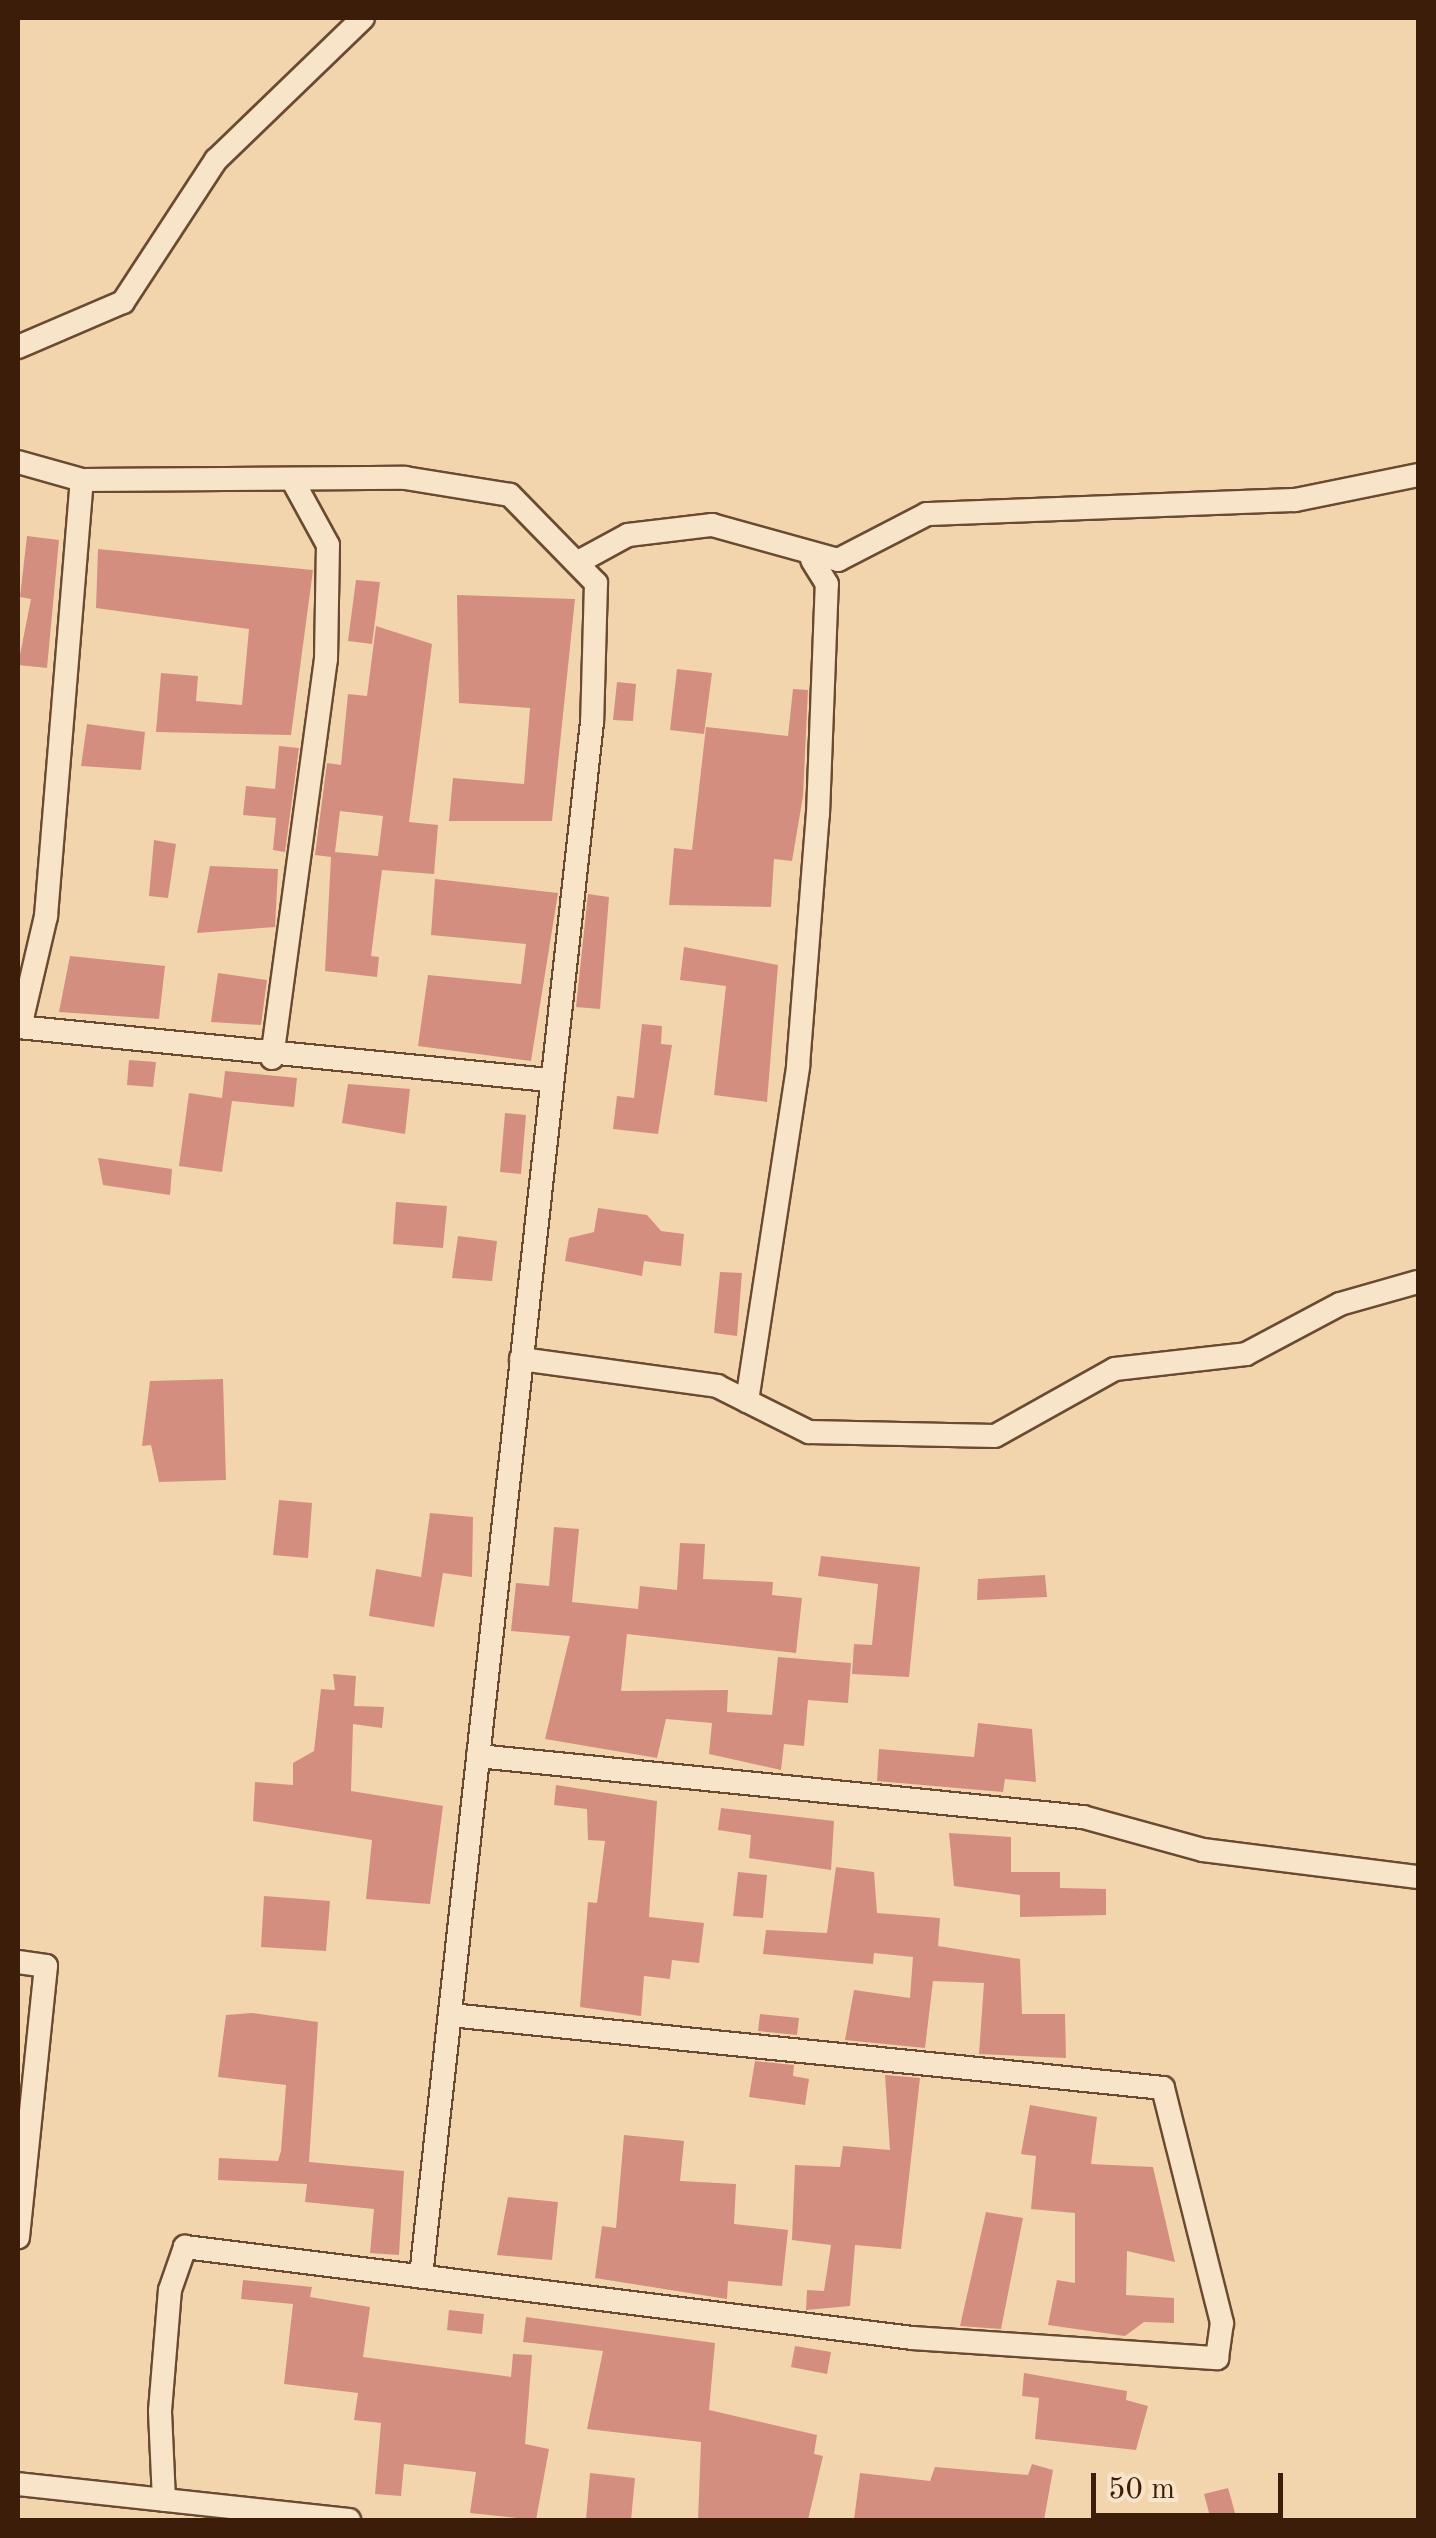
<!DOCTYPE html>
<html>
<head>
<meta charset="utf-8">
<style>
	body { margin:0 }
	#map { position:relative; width:1436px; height:2538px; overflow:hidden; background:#f2d5ac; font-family:"Old Standard TT",serif }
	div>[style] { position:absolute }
	.building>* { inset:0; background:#d48e80 }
	.roads { filter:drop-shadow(2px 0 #6a4b32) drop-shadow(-2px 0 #6a4b32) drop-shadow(0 2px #6a4b32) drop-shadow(0 -2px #6a4b32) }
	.minor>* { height:22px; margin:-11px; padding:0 11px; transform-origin:11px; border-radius:11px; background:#f7e4c9 }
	span { translate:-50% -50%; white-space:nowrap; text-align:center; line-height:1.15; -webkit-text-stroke:10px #f7e4c9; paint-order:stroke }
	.frame { position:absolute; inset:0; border:20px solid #3c1d09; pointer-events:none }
	.scale { position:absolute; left:1091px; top:2473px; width:192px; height:45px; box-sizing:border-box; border:5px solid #3c1d09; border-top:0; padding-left:12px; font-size:30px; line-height:35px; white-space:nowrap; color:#3c1d09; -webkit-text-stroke:8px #f7e4c9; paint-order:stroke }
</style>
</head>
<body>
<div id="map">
	<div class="building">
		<i style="clip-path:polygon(27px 536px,59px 540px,47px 668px,18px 665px,31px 599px,20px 597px)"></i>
		<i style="clip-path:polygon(98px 549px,313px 570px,291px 735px,156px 732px,161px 673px,198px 676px,196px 701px,242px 705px,249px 629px,96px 608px)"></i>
		<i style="clip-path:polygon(356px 580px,380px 582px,372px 644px,348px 641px)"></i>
		<i style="clip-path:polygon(457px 595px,575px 599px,552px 821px,449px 821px,453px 778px,524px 784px,530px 708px,459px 703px)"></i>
		<i style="clip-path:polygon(evenodd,376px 626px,432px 644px,409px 822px,438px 825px,434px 874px,382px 870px,371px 956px,379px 957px,377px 977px,325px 971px,331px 857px,315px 855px,327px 763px,341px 765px,348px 694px,367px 696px,376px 626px,340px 811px,383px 816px,378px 856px,335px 852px,340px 811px)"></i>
		<i style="clip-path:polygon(677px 669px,712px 673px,704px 734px,670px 730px)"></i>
		<i style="clip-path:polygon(617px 682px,636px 684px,633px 721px,613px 720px)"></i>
		<i style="clip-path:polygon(793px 689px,808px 690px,803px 796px,792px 861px,774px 859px,771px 907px,669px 905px,674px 848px,692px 850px,706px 727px,788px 736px)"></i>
		<i style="clip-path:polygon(87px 724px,145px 732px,141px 770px,81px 766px)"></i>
		<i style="clip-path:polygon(279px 746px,299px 748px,285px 852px,273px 850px,276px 818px,243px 815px,246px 786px,275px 789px)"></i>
		<i style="clip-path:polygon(154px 840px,176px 844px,168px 898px,149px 896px)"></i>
		<i style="clip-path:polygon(210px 866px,278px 869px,275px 927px,197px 933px)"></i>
		<i style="clip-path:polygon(435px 879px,558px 893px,531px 1061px,418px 1046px,428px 975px,521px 984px,526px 944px,431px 935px)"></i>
		<i style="clip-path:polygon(588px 894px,609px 897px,600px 1009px,576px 1007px)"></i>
		<i style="clip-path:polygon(684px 947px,778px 965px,767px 1102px,714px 1095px,726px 986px,680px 980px)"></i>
		<i style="clip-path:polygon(70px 956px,165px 966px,159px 1019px,59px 1012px)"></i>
		<i style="clip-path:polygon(218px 973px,267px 980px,261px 1025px,211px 1022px)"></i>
		<i style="clip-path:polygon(642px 1024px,662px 1026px,661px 1044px,672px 1045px,658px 1134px,613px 1129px,617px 1096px,634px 1098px)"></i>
		<i style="clip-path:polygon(129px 1060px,156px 1062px,153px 1087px,127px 1085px)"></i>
		<i style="clip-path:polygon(225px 1071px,297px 1078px,294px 1107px,232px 1101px,222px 1172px,179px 1166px,189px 1093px,222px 1098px)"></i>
		<i style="clip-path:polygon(348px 1084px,410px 1089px,405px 1134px,342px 1123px)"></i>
		<i style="clip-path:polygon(505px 1113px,526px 1115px,521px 1174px,500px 1172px)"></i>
		<i style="clip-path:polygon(98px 1158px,172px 1169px,170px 1195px,103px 1185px)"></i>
		<i style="clip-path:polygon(396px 1202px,447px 1206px,443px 1248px,393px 1244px)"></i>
		<i style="clip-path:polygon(598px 1208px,647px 1215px,661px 1231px,684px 1234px,681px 1266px,644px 1261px,642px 1276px,565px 1261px,569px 1238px,594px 1232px)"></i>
		<i style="clip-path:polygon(458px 1236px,497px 1241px,492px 1281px,452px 1278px)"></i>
		<i style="clip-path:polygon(720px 1272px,742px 1273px,737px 1336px,714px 1333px)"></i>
		<i style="clip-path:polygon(223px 1379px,226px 1480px,159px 1482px,151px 1445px,142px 1446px,150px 1381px)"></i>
		<i style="clip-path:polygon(279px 1500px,312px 1503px,308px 1558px,273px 1555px)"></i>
		<i style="clip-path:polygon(430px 1513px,473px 1517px,472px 1577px,443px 1573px,434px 1627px,369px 1616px,376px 1569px,421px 1577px)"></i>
		<i style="clip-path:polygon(554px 1527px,579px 1529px,572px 1602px,638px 1609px,640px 1586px,677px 1590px,680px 1543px,705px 1544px,703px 1579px,773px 1582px,772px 1595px,802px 1598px,796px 1653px,627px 1634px,621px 1691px,728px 1690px,727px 1712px,772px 1715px,778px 1657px,851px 1663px,848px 1703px,808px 1700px,804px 1746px,784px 1744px,781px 1770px,709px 1754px,712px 1723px,666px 1719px,657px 1758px,545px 1739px,570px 1636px,511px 1631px,516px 1583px,549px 1586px)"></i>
		<i style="clip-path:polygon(821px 1556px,920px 1567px,909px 1677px,852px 1674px,854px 1644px,872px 1645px,878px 1584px,818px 1576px)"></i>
		<i style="clip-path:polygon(1045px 1575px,1047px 1597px,977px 1600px,978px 1579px)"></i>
		<i style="clip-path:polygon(333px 1674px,356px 1676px,354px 1706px,384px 1707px,382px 1728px,353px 1724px,351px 1791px,443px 1806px,430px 1904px,366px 1899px,372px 1840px,253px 1821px,255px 1782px,293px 1785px,293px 1763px,314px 1751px,321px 1689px,335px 1690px)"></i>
		<i style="clip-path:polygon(978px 1723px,1032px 1729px,1036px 1782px,1005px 1779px,1003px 1792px,877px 1781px,879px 1749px,974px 1757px)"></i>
		<i style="clip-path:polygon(556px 1785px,657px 1801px,649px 1917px,704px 1923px,699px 1963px,672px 1960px,670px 1979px,644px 1976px,641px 2016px,580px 2007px,588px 1902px,597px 1903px,605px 1841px,588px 1840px,587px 1809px,554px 1805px)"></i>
		<i style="clip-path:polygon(721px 1808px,834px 1821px,831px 1870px,749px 1858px,751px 1835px,718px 1830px)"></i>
		<i style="clip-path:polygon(949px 1833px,1011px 1837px,1011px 1872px,1060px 1872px,1060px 1888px,1106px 1889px,1106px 1915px,1020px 1917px,1020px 1895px,954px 1886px)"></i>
		<i style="clip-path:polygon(836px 1867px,874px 1872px,877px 1913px,940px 1918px,938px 1946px,1020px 1959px,1022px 2014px,1065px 2014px,1066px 2058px,979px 2054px,984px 1983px,933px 1981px,925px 2048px,845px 2040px,854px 1990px,910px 1998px,913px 1957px,874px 1953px,873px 1964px,763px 1954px,766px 1930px,827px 1933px)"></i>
		<i style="clip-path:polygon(738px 1872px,767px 1875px,763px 1918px,733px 1916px)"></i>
		<i style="clip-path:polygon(264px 1896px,330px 1901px,326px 1951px,261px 1947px)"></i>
		<i style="clip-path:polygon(252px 2013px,318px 2022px,309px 2162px,404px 2171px,399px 2255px,370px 2253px,374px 2209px,305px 2202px,307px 2184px,218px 2180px,219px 2158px,278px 2161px,281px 2151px,286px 2085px,218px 2077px,226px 2015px)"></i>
		<i style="clip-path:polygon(760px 2014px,799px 2018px,797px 2035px,758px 2031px)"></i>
		<i style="clip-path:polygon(755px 2061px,794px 2065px,793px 2076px,809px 2079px,805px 2105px,749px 2097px)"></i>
		<i style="clip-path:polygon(885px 2075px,920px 2078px,901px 2249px,855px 2245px,850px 2306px,806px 2310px,807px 2290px,824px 2291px,831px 2245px,792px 2240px,795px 2165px,840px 2167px,843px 2146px,890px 2150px)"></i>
		<i style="clip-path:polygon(1030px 2105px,1097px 2117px,1091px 2164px,1153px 2167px,1175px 2262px,1127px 2251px,1126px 2295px,1174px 2298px,1174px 2323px,1144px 2322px,1125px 2336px,1048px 2325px,1057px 2280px,1075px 2283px,1075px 2213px,1031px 2209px,1036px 2156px,1021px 2154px)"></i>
		<i style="clip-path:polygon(624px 2135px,684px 2141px,680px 2181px,736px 2184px,734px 2224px,788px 2230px,782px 2286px,728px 2281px,727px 2299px,595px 2278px,602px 2226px,616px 2228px)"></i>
		<i style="clip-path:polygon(508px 2197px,558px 2202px,552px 2260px,497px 2255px)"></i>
		<i style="clip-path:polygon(986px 2212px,1023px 2218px,1001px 2329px,960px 2326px)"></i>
		<i style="clip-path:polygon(243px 2280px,312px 2287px,310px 2297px,370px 2307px,363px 2357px,511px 2377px,513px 2354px,532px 2355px,525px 2444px,549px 2449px,536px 2520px,470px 2513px,476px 2472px,404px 2464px,401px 2496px,375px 2494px,381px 2423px,354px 2420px,358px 2393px,284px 2384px,293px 2304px,241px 2299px)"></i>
		<i style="clip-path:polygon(449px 2310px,484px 2314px,482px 2334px,447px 2330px)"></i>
		<i style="clip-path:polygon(526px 2317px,715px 2343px,709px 2410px,817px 2435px,814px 2454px,823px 2456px,808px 2520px,698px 2520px,701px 2442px,587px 2429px,603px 2351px,523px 2342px)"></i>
		<i style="clip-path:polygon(795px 2346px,831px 2352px,827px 2374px,791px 2367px)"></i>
		<i style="clip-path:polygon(1024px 2373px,1127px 2391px,1126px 2400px,1148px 2406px,1136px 2450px,1035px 2439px,1039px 2398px,1022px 2396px)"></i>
		<i style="clip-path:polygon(1032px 2464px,1053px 2470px,1044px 2520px,854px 2520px,860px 2473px,930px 2481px,935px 2467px,1028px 2475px)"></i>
		<i style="clip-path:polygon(590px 2473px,635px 2478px,631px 2520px,586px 2520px)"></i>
		<i style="clip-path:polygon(1228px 2488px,1237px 2520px,1211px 2520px,1204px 2494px)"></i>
	</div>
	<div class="roads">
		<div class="minor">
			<i style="left:18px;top:347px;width:114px;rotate:-23.2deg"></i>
			<i style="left:123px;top:302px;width:170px;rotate:-56.8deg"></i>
			<i style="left:216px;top:160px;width:204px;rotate:-44deg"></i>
			<i style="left:18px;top:462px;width:66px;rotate:15.7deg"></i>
			<i style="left:82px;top:480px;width:323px;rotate:-0.4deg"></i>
			<i style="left:405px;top:478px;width:106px;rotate:9.2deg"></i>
			<i style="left:510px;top:495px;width:123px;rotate:45.7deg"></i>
			<i style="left:596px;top:583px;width:139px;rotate:91.6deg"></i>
			<i style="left:592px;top:722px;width:1564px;rotate:96.28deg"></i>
			<i style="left:582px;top:560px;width:52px;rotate:-28.5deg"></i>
			<i style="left:628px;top:535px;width:85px;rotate:-6.8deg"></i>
			<i style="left:712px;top:525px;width:131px;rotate:15.5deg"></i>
			<i style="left:838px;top:560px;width:100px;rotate:-27.3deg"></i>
			<i style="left:927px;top:514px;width:368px;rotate:-2.2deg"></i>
			<i style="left:1295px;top:500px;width:126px;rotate:-11.5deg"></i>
			<i style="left:18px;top:1027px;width:533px;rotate:5.71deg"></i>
			<i style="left:20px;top:1027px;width:114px;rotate:-76.8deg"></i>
			<i style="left:46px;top:916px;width:437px;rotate:-85.3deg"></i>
			<i style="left:272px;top:1058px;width:403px;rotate:-82.3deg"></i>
			<i style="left:326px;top:659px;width:114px;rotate:-89deg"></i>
			<i style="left:328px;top:545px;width:71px;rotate:-118.7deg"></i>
			<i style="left:521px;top:1359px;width:198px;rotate:7.8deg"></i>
			<i style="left:717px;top:1386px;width:103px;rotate:26.6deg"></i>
			<i style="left:809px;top:1432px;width:186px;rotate:1.2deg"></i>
			<i style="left:995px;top:1436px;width:137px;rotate:-29.2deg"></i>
			<i style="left:1115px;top:1369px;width:132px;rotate:-6.5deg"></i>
			<i style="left:1246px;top:1354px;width:106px;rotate:-28deg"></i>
			<i style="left:1340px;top:1304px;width:81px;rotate:-15.8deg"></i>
			<i style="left:747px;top:1401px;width:339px;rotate:-81.3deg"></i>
			<i style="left:798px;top:1066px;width:253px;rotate:-85.5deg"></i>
			<i style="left:818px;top:814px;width:230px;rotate:-87.8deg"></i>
			<i style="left:827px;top:584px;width:28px;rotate:-122deg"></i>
			<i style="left:478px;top:1756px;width:608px;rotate:5.76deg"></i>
			<i style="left:1083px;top:1817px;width:124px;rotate:15.4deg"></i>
			<i style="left:1203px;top:1850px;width:217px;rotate:7.2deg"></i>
			<i style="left:18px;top:1962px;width:28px;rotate:8deg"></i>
			<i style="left:46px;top:1966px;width:273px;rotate:95.9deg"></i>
			<i style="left:18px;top:2484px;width:333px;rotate:6.2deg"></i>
			<i style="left:164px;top:2500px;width:89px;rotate:-92.6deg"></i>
			<i style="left:160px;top:2411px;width:121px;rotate:-85.3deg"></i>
			<i style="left:170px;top:2290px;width:46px;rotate:-70.8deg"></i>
			<i style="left:185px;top:2247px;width:733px;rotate:7.13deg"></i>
			<i style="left:912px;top:2338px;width:306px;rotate:3.8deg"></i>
			<i style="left:1217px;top:2358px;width:35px;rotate:-82deg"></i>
			<i style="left:1222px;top:2323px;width:242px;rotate:-104.1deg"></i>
			<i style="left:1163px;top:2088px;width:716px;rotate:-174.15deg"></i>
		</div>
	</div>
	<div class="frame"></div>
	<div class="scale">50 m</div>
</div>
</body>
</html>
